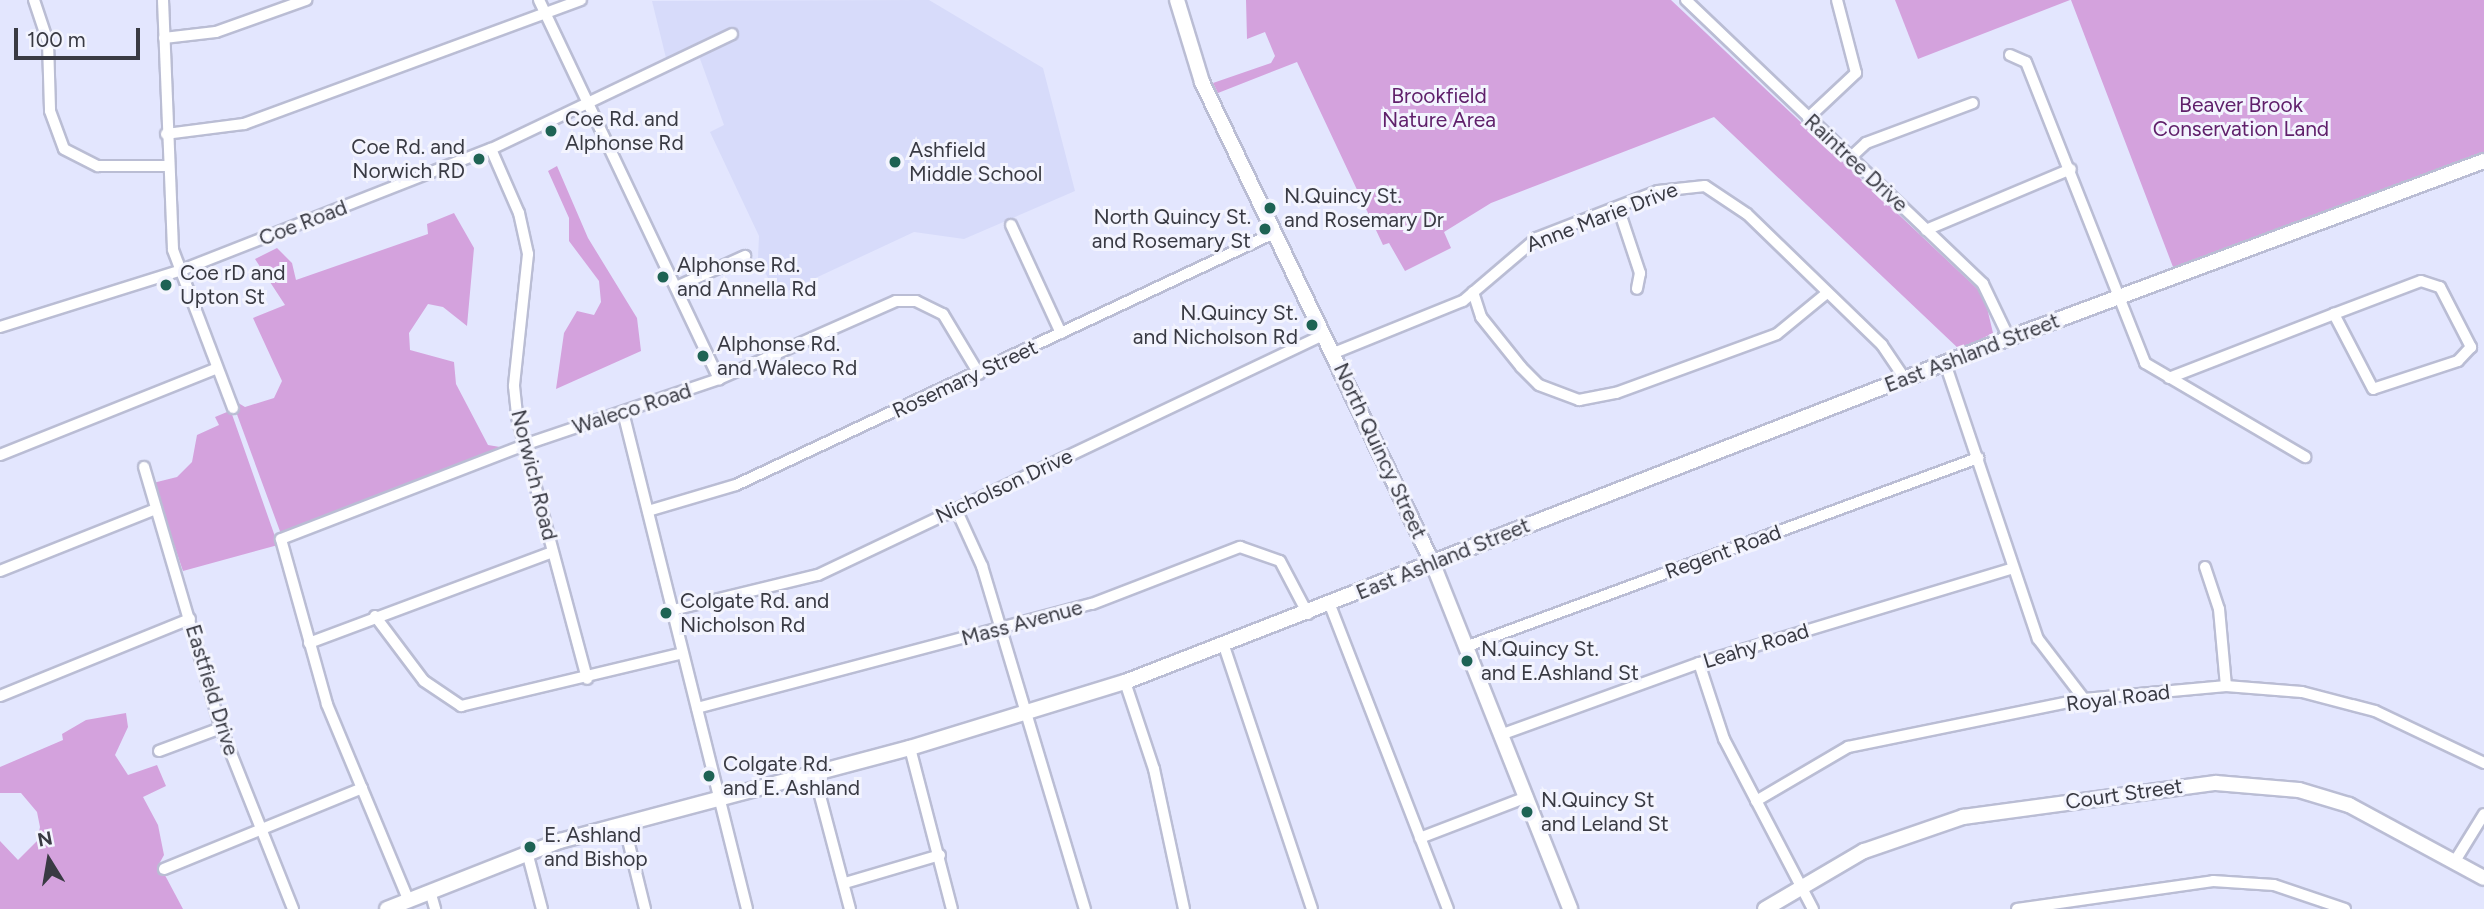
<!DOCTYPE html>
<html>
<head>
<meta charset="utf-8">
<style>
	body { margin:0 }
	#map { position:relative; width:2484px; height:909px; overflow:hidden; background:#e3e6fe; font-family:Figtree,sans-serif }
	div>[style] { position:absolute }
	.built>* { inset:0; background:#d7dbfa }
	.green>* { inset:0; background:#d4a2dd }
	.roads { filter:drop-shadow(2px 0 #babdd4) drop-shadow(-2px 0 #babdd4) drop-shadow(0 2px #babdd4) drop-shadow(0 -2px #babdd4) }
	.street>* { height:10px; margin:-5px; padding:0 5px; transform-origin:5px; border-radius:5px; background:#fff }
	.secondary>* { height:14px; margin:-7px; padding:0 7px; transform-origin:7px; border-radius:7px; background:#fff }
	.dots>* { width:19px; height:19px; translate:-50% -50%; box-sizing:border-box; border:4px solid #f3f4fe; border-radius:50% }
	span { translate:-50% -50%; white-space:nowrap; text-align:center; line-height:1.15; -webkit-text-stroke:6px #f3f4fe; paint-order:stroke }
	.park-label { font-size:21px; color:#60206b }
	.poi-label { font-size:21px; color:#393a43 }
	.left { translate:0 -50%; text-align:left }
	.right { translate:-100% -50%; text-align:right }
	.street-label { font-size:21px; color:#393a43 }
	.north { position:absolute; left:14px; top:825px; width:70px; height:70px; -webkit-text-stroke:5px #f3f4fe; paint-order:stroke; rotate:349deg; font-size:19px; font-weight:700; line-height:28px; text-align:center; color:#393a43 }
	.north::after { content:''; display:block; margin:auto; width:24px; height:32px; background:#393a43; clip-path:polygon(50% 0,100% 100%,50% 72%,0 100%) }
	.scale { position:absolute; left:14px; top:28px; width:126px; height:32px; box-sizing:border-box; border:4px solid #393a43; border-top:0; padding-left:9px; font-size:21px; line-height:24px; white-space:nowrap; color:#393a43; -webkit-text-stroke:5px #f3f4fe; paint-order:stroke }
</style>
</head>
<body>
<div id="map">
	<div class="built">
		<i style="clip-path:polygon(929px 0,1043px 68px,1075px 191px,964px 239px,914px 232px,777px 296px,758px 258px,759px 236px,710px 132px,724px 125px,695px 45px,666px 58px,652px 1px)"></i>
	</div>
	<div class="green">
		<i style="clip-path:polygon(1246px 0,1671px 0,1984px 295px,1993px 333px,1960px 350px,1714px 117px,1491px 203px,1444px 232px,1451px 248px,1405px 271px,1389px 243px,1383px 245px,1297px 62px,1218px 93px,1213px 83px,1271px 63px,1275px 56px,1265px 32px,1247px 39px)"></i>
		<i style="clip-path:polygon(1895px 0,2070px 0,1918px 59px)"></i>
		<i style="clip-path:polygon(2071px 0,2484px 0,2484px 161px,2471px 166px,2467px 159px,2173px 267px)"></i>
		<i style="clip-path:polygon(557px 166px,588px 238px,637px 318px,641px 351px,556px 389px,564px 333px,577px 311px,594px 315px,601px 302px,599px 281px,569px 241px,569px 218px,548px 171px)"></i>
		<i style="clip-path:polygon(454px 213px,474px 248px,467px 326px,443px 307px,428px 304px,409px 333px,410px 350px,454px 362px,456px 384px,488px 445px,506px 448px,281px 534px,235px 409px,235px 401px,245px 407px,274px 398px,282px 381px,253px 318px,285px 305px,255px 259px,277px 248px,292px 263px,296px 280px,428px 234px,427px 224px)"></i>
		<i style="clip-path:polygon(228px 403px,278px 545px,183px 571px,153px 483px,177px 477px,192px 462px,197px 435px,219px 425px,215px 417px,227px 412px)"></i>
		<i style="clip-path:polygon(126px 713px,128px 727px,115px 755px,128px 775px,157px 765px,166px 786px,143px 797px,158px 825px,164px 855px,159px 864px,183px 909px,0 909px,0 841px,18px 860px,37px 841px,40px 827px,37px 812px,21px 793px,0 793px,0 767px,63px 740px,62px 734px,86px 720px)"></i>
	</div>
	<div class="roads">
		<div class="street">
			<i style="left:34px;top:0;width:44px;rotate:71.6deg"></i>
			<i style="left:48px;top:42px;width:69px;rotate:88.3deg"></i>
			<i style="left:50px;top:111px;width:40px;rotate:69.8deg"></i>
			<i style="left:64px;top:149px;width:38px;rotate:27deg"></i>
			<i style="left:98px;top:166px;width:68px"></i>
			<i style="left:163px;top:0;width:250px;rotate:87.7deg"></i>
			<i style="left:173px;top:250px;width:169px;rotate:69.2deg"></i>
			<i style="left:539px;top:0;width:420px;rotate:64.6deg"></i>
			<i style="left:1686px;top:0;width:411px;rotate:43.7deg"></i>
			<i style="left:1983px;top:284px;width:60px;rotate:64.3deg"></i>
			<i style="left:164px;top:38px;width:52px;rotate:-6.6deg"></i>
			<i style="left:216px;top:32px;width:96px;rotate:-19.6deg"></i>
			<i style="left:2010px;top:55px;width:17px;rotate:24deg"></i>
			<i style="left:2026px;top:62px;width:324px;rotate:68.4deg"></i>
			<i style="left:2145px;top:363px;width:186px;rotate:30.4deg"></i>
			<i style="left:1808px;top:118px;width:66px;rotate:-43.2deg"></i>
			<i style="left:1856px;top:73px;width:75px;rotate:-104.6deg"></i>
			<i style="left:166px;top:134px;width:79px;rotate:-7.3deg"></i>
			<i style="left:244px;top:124px;width:359px;rotate:-20.2deg"></i>
			<i style="left:491px;top:149px;width:70px;rotate:66.4deg"></i>
			<i style="left:519px;top:213px;width:42px;rotate:77.6deg"></i>
			<i style="left:528px;top:254px;width:133px;rotate:96.1deg"></i>
			<i style="left:514px;top:386px;width:31px;rotate:84deg"></i>
			<i style="left:517px;top:417px;width:271px;rotate:75deg"></i>
			<i style="left:1850px;top:158px;width:22px;rotate:-43deg"></i>
			<i style="left:1866px;top:143px;width:114px;rotate:-20.5deg"></i>
			<i style="left:1618px;top:207px;width:70px;rotate:71.6deg"></i>
			<i style="left:1640px;top:273px;width:16px;rotate:101deg"></i>
			<i style="left:1011px;top:225px;width:119px;rotate:65.2deg"></i>
			<i style="left:1926px;top:230px;width:157px;rotate:-22.8deg"></i>
			<i style="left:676px;top:287px;width:76px;rotate:-24.2deg"></i>
			<i style="left:1473px;top:292px;width:26px;rotate:72deg"></i>
			<i style="left:1481px;top:317px;width:64px;rotate:51.3deg"></i>
			<i style="left:1521px;top:367px;width:25px;rotate:45deg"></i>
			<i style="left:1539px;top:385px;width:43px;rotate:20.6deg"></i>
			<i style="left:1579px;top:400px;width:38px;rotate:-11deg"></i>
			<i style="left:1616px;top:393px;width:171px;rotate:-20.1deg"></i>
			<i style="left:1777px;top:334px;width:65px;rotate:-39.4deg"></i>
			<i style="left:0;top:327px;width:188px;rotate:-17.4deg"></i>
			<i style="left:179px;top:271px;width:335px;rotate:-21.4deg"></i>
			<i style="left:491px;top:149px;width:267px;rotate:-25.5deg"></i>
			<i style="left:1334px;top:353px;width:139px;rotate:-22deg"></i>
			<i style="left:1463px;top:301px;width:97px;rotate:-40.4deg"></i>
			<i style="left:1537px;top:238px;width:130px;rotate:-21.2deg"></i>
			<i style="left:1658px;top:191px;width:47px;rotate:-6.1deg"></i>
			<i style="left:1705px;top:186px;width:50px;rotate:33.7deg"></i>
			<i style="left:1747px;top:214px;width:188px;rotate:44.1deg"></i>
			<i style="left:1882px;top:345px;width:41px;rotate:55.9deg"></i>
			<i style="left:1945px;top:363px;width:291px;rotate:71.4deg"></i>
			<i style="left:2038px;top:639px;width:76px;rotate:52.5deg"></i>
			<i style="left:2169px;top:378px;width:177px;rotate:-21.2deg"></i>
			<i style="left:2334px;top:314px;width:93px;rotate:-20.8deg"></i>
			<i style="left:2421px;top:281px;width:20px;rotate:18deg"></i>
			<i style="left:2440px;top:287px;width:68px;rotate:62.7deg"></i>
			<i style="left:2471px;top:347px;width:19px;rotate:133deg"></i>
			<i style="left:2458px;top:361px;width:89px;rotate:161.8deg"></i>
			<i style="left:2373px;top:389px;width:85px;rotate:-117.5deg"></i>
			<i style="left:623px;top:412px;width:512px;rotate:75.99deg"></i>
			<i style="left:0;top:455px;width:234px;rotate:-21.8deg"></i>
			<i style="left:144px;top:467px;width:272px;rotate:73.6deg"></i>
			<i style="left:221px;top:728px;width:195px;rotate:68.3deg"></i>
			<i style="left:956px;top:509px;width:63px;rotate:65.5deg"></i>
			<i style="left:982px;top:566px;width:358px;rotate:73.3deg"></i>
			<i style="left:648px;top:511px;width:92px;rotate:-16.5deg"></i>
			<i style="left:736px;top:485px;width:596px;rotate:-25.1deg"></i>
			<i style="left:2205px;top:567px;width:44px;rotate:71.6deg"></i>
			<i style="left:2219px;top:609px;width:77px;rotate:84.8deg"></i>
			<i style="left:0;top:571px;width:168px;rotate:-21.7deg"></i>
			<i style="left:1330px;top:605px;width:326px;rotate:68.8deg"></i>
			<i style="left:673px;top:610px;width:149px;rotate:-13.6deg"></i>
			<i style="left:818px;top:575px;width:561px;rotate:-25.42deg"></i>
			<i style="left:375px;top:616px;width:81px;rotate:53deg"></i>
			<i style="left:424px;top:681px;width:45px;rotate:34deg"></i>
			<i style="left:461px;top:706px;width:228px;rotate:-13.4deg"></i>
			<i style="left:309px;top:643px;width:260px;rotate:-20.5deg"></i>
			<i style="left:1224px;top:646px;width:277px;rotate:71.5deg"></i>
			<i style="left:1468px;top:646px;width:544px;rotate:-20.24deg"></i>
			<i style="left:1699px;top:663px;width:80px;rotate:71.8deg"></i>
			<i style="left:1724px;top:739px;width:192px;rotate:62.4deg"></i>
			<i style="left:1125px;top:682px;width:92px;rotate:71.6deg"></i>
			<i style="left:1154px;top:769px;width:143px;rotate:77.9deg"></i>
			<i style="left:0;top:696px;width:205px;rotate:-22.1deg"></i>
			<i style="left:697px;top:708px;width:408px;rotate:-14.8deg"></i>
			<i style="left:1092px;top:604px;width:159px;rotate:-21.1deg"></i>
			<i style="left:1240px;top:547px;width:42px;rotate:19.3deg"></i>
			<i style="left:1280px;top:561px;width:60px;rotate:62.2deg"></i>
			<i style="left:1503px;top:734px;width:208px;rotate:-19.9deg"></i>
			<i style="left:1699px;top:663px;width:328px;rotate:-16.8deg"></i>
			<i style="left:910px;top:748px;width:166px;rotate:75.4deg"></i>
			<i style="left:159px;top:751px;width:66px;rotate:-20.4deg"></i>
			<i style="left:814px;top:773px;width:141px;rotate:75.2deg"></i>
			<i style="left:1756px;top:801px;width:107px;rotate:-30.4deg"></i>
			<i style="left:1848px;top:747px;width:241px;rotate:-11.5deg"></i>
			<i style="left:2084px;top:699px;width:143px;rotate:-5.2deg"></i>
			<i style="left:2226px;top:686px;width:76px;rotate:4.5deg"></i>
			<i style="left:2302px;top:692px;width:75px;rotate:14.6deg"></i>
			<i style="left:2375px;top:711px;width:121px;rotate:25.5deg"></i>
			<i style="left:624px;top:824px;width:88px;rotate:76.1deg"></i>
			<i style="left:1420px;top:838px;width:115px;rotate:-21deg"></i>
			<i style="left:527px;top:852px;width:59px;rotate:75.3deg"></i>
			<i style="left:2455px;top:861px;width:55px;rotate:-58.3deg"></i>
			<i style="left:164px;top:869px;width:214px;rotate:-22.2deg"></i>
			<i style="left:845px;top:883px;width:99px;rotate:-16.4deg"></i>
			<i style="left:430px;top:891px;width:19px;rotate:74deg"></i>
			<i style="left:408px;top:899px;width:211px;rotate:-112.6deg"></i>
			<i style="left:327px;top:704px;width:171px;rotate:-105.6deg"></i>
			<i style="left:281px;top:539px;width:264px;rotate:-21.1deg"></i>
			<i style="left:527px;top:444px;width:203px;rotate:-18.7deg"></i>
			<i style="left:719px;top:379px;width:193px;rotate:-23.8deg"></i>
			<i style="left:896px;top:301px;width:20px"></i>
			<i style="left:916px;top:301px;width:30px;rotate:26deg"></i>
			<i style="left:943px;top:314px;width:70px;rotate:59deg"></i>
			<i style="left:2017px;top:909px;width:198px;rotate:-8.1deg"></i>
			<i style="left:2213px;top:881px;width:61px;rotate:3.8deg"></i>
			<i style="left:2274px;top:885px;width:75px;rotate:18.7deg"></i>
		</div>
		<div class="secondary">
			<i style="left:1177px;top:0;width:86px;rotate:73deg"></i>
			<i style="left:1202px;top:82px;width:534px;rotate:64.39deg"></i>
			<i style="left:1433px;top:564px;width:371px;rotate:68.3deg"></i>
			<i style="left:387px;top:909px;width:186px;rotate:-21.5deg"></i>
			<i style="left:560px;top:841px;width:362px;rotate:-14.9deg"></i>
			<i style="left:910px;top:748px;width:225px;rotate:-17.1deg"></i>
			<i style="left:1125px;top:682px;width:949px;rotate:-21.26deg"></i>
			<i style="left:2009px;top:338px;width:507px;rotate:-20.44deg"></i>
			<i style="left:1765px;top:909px;width:115px;rotate:-30.4deg"></i>
			<i style="left:1864px;top:851px;width:105px;rotate:-19deg"></i>
			<i style="left:1963px;top:817px;width:255px;rotate:-7.7deg"></i>
			<i style="left:2216px;top:783px;width:83px;rotate:4.8deg"></i>
			<i style="left:2299px;top:790px;width:52px;rotate:16.7deg"></i>
			<i style="left:2349px;top:805px;width:153px;rotate:28.4deg"></i>
		</div>
	</div>
	<div class="dots">
		<i style="left:551px;top:131px;background:#1e6354"></i>
		<i style="left:479px;top:159px;background:#1e6354"></i>
		<i style="left:895px;top:162px;background:#1e6354"></i>
		<i style="left:1270px;top:208px;background:#1e6354"></i>
		<i style="left:1265px;top:229px;background:#1e6354"></i>
		<i style="left:663px;top:277px;background:#1e6354"></i>
		<i style="left:166px;top:285px;background:#1e6354"></i>
		<i style="left:1312px;top:325px;background:#1e6354"></i>
		<i style="left:703px;top:356px;background:#1e6354"></i>
		<i style="left:666px;top:613px;background:#1e6354"></i>
		<i style="left:1467px;top:661px;background:#1e6354"></i>
		<i style="left:709px;top:776px;background:#1e6354"></i>
		<i style="left:1527px;top:812px;background:#1e6354"></i>
		<i style="left:530px;top:847px;background:#1e6354"></i>
	</div>
	<div class="park-label">
		<span style="left:1439px;top:108px">Brookfield<br>Nature Area</span>
		<span style="left:2241px;top:117px">Beaver Brook<br>Conservation Land</span>
	</div>
	<div class="poi-label">
		<span class="left" style="left:565px;top:131px">Coe Rd. and<br>Alphonse Rd</span>
		<span class="right" style="left:465px;top:159px">Coe Rd. and<br>Norwich RD</span>
		<span class="left" style="left:909px;top:162px">Ashfield<br>Middle School</span>
		<span class="left" style="left:1284px;top:208px">N.Quincy St.<br>and Rosemary Dr</span>
		<span class="right" style="left:1251px;top:229px">North Quincy St.<br>and Rosemary St</span>
		<span class="left" style="left:677px;top:277px">Alphonse Rd.<br>and Annella Rd</span>
		<span class="left" style="left:180px;top:285px">Coe rD and<br>Upton St</span>
		<span class="right" style="left:1298px;top:325px">N.Quincy St.<br>and Nicholson Rd</span>
		<span class="left" style="left:717px;top:356px">Alphonse Rd.<br>and Waleco Rd</span>
		<span class="left" style="left:680px;top:613px">Colgate Rd. and<br>Nicholson Rd</span>
		<span class="left" style="left:1481px;top:661px">N.Quincy St.<br>and E.Ashland St</span>
		<span class="left" style="left:723px;top:776px">Colgate Rd.<br>and E. Ashland</span>
		<span class="left" style="left:1541px;top:812px">N.Quincy St<br>and Leland St</span>
		<span class="left" style="left:544px;top:847px">E. Ashland<br>and Bishop</span>
	</div>
	<div class="street-label">
		<span style="left:1856px;top:163px;rotate:43deg">Raintree Drive</span>
		<span style="left:1602px;top:217px;rotate:-21deg">Anne Marie Drive</span>
		<span style="left:303px;top:223px;rotate:-21deg">Coe Road</span>
		<span style="left:1972px;top:353px;rotate:-21deg">East Ashland Street</span>
		<span style="left:965px;top:379px;rotate:-25deg">Rosemary Street</span>
		<span style="left:632px;top:409px;rotate:-18deg">Waleco Road</span>
		<span style="left:1380px;top:451px;rotate:65deg">North Quincy Street</span>
		<span style="left:534px;top:475px;rotate:76deg">Norwich Road</span>
		<span style="left:1004px;top:486px;rotate:-25deg">Nicholson Drive</span>
		<span style="left:1723px;top:552px;rotate:-20deg">Regent Road</span>
		<span style="left:1443px;top:559px;rotate:-22deg">East Ashland Street</span>
		<span style="left:1022px;top:623px;rotate:-15deg">Mass Avenue</span>
		<span style="left:1756px;top:646px;rotate:-17deg">Leahy Road</span>
		<span style="left:212px;top:690px;rotate:73deg">Eastfield Drive</span>
		<span style="left:2118px;top:698px;rotate:-7deg">Royal Road</span>
		<span style="left:2124px;top:794px;rotate:-8deg">Court Street</span>
	</div>
	<div class="north">N</div>
	<div class="scale">100 m</div>
</div>
</body>
</html>
